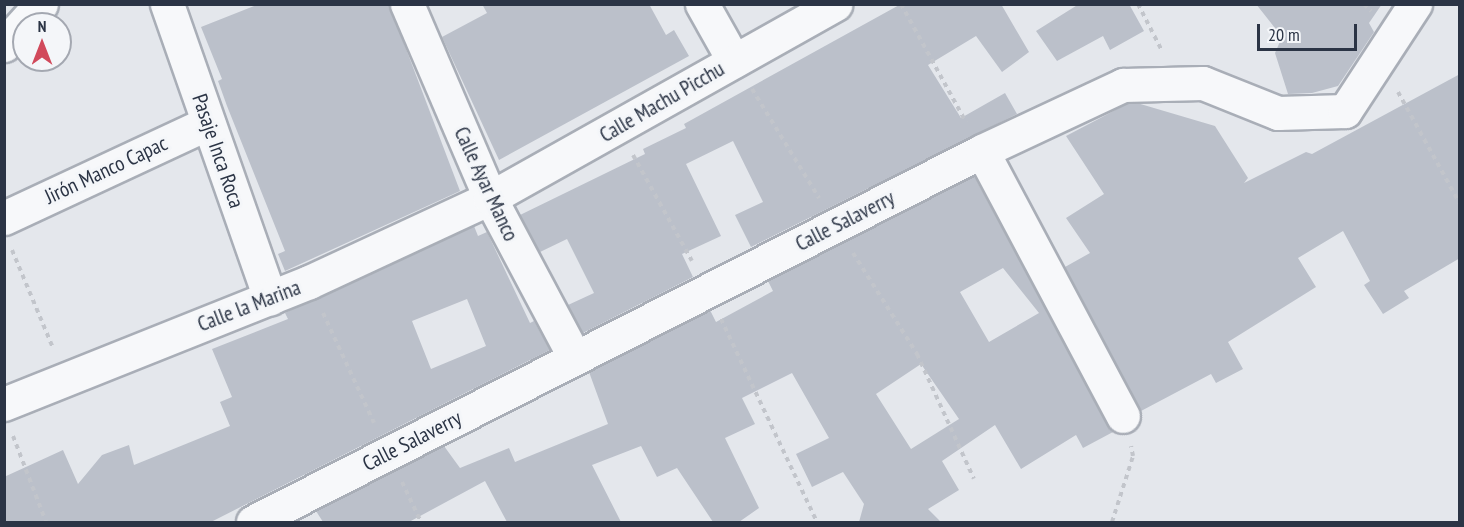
<!DOCTYPE html>
<html>
<head>
<meta charset="utf-8">
<style>
	body { margin:0 }
	#map { position:relative; width:1464px; height:527px; overflow:hidden; background:#e4e7ec; font-family:"PT Sans Narrow",sans-serif }
	div>[style] { position:absolute }
	.building>* { inset:0; background:#bbc0ca }
	.path>* { height:4px; margin-top:-2px; transform-origin:0; background:repeating-linear-gradient(90deg,#c2c5cb 0 4.5px,transparent 0 9px) }
	.roads { filter:drop-shadow(2px 0 #a9aeb7) drop-shadow(-2px 0 #a9aeb7) drop-shadow(0 2px #a9aeb7) drop-shadow(0 -2px #a9aeb7) }
	.minor>* { height:33px; margin:-16.5px; padding:0 16.5px; transform-origin:16.5px; border-radius:16.5px; background:#f7f8fa }
	span { translate:-50% -50%; white-space:nowrap; text-align:center; line-height:1.15; -webkit-text-stroke:6px #f4f6f9; paint-order:stroke }
	.street-label { font-size:21px; color:#2b3445 }
	.frame { position:absolute; inset:0; border:6px solid #2b3445; pointer-events:none }
	.north { position:absolute; left:12px; top:12px; width:60px; height:60px; box-sizing:border-box; background:#f4f6f9; border:2px solid #a4a8b1; border-radius:50%; rotate:0deg; font-size:16px; font-weight:700; line-height:24px; text-align:center; color:#2b3445 }
	.north::after { content:''; display:block; margin:auto; width:21px; height:27px; background:#d1495b; clip-path:polygon(50% 0,100% 100%,50% 72%,0 100%) }
	.scale { position:absolute; left:1257px; top:24px; width:100px; height:27px; box-sizing:border-box; border:3px solid #2b3445; border-top:0; padding-left:8px; font-size:18px; line-height:21px; white-space:nowrap; color:#2b3445; -webkit-text-stroke:4px #f4f6f9; paint-order:stroke }
</style>
</head>
<body>
<div id="map">
	<div class="building">
		<i style="clip-path:polygon(259px 4px,389px 4px,460px 191px,285px 271px,278px 254px,285px 251px,227px 106px,218px 81px,222px 79px,201px 27px)"></i>
		<i style="clip-path:polygon(482px 4px,649px 4px,666px 35px,674px 30px,689px 56px,499px 160px,442px 37px,487px 13px)"></i>
		<i style="clip-path:polygon(901px 4px,1001px 4px,1029px 52px,1002px 72px,976px 36px,928px 65px,961px 118px,1005px 93px,1017px 114px,751px 247px,735px 215px,763px 202px,733px 141px,686px 164px,721px 236px,682px 254px,693px 277px,583px 333px,568px 305px,594px 293px,567px 239px,540px 252px,520px 215px,645px 154px,643px 149px,686px 128px,684px 124px)"></i>
		<i style="clip-path:polygon(1079px 4px,1129px 4px,1144px 31px,1110px 50px,1103px 36px,1057px 61px,1036px 31px)"></i>
		<i style="clip-path:polygon(1256px 4px,1382px 4px,1369px 23px,1374px 32px,1338px 86px,1312px 93px,1288px 94px,1275px 53px,1282px 37px)"></i>
		<i style="clip-path:polygon(1460px 74px,1460px 258px,1404px 291px,1409px 298px,1383px 314px,1364px 285px,1370px 281px,1343px 231px,1298px 258px,1316px 287px,1228px 342px,1243px 369px,1216px 383px,1211px 374px,1141px 411px,1065px 267px,1090px 253px,1066px 218px,1104px 194px,1066px 136px,1127px 104px,1137px 103px,1215px 126px,1248px 178px,1244px 183px,1306px 152px,1312px 154px)"></i>
		<i style="clip-path:polygon(evenodd,974px 176px,1113px 432px,1083px 448px,1076px 435px,1021px 469px,995px 425px,942px 461px,959px 490px,928px 509px,941px 522px,859px 522px,864px 504px,843px 472px,812px 487px,796px 454px,829px 438px,792px 373px,742px 398px,755px 424px,725px 438px,759px 508px,739px 522px,713px 522px,677px 468px,657px 477px,641px 446px,592px 465px,621px 522px,507px 522px,485px 481px,409px 522px,323px 522px,316px 511px,444px 446px,460px 468px,509px 448px,515px 462px,608px 424px,589px 372px,710px 310px,716px 322px,773px 291px,768px 281px,974px 176px,1003px 268px,1039px 313px,989px 342px,960px 292px,1003px 268px,974px 176px,921px 364px,959px 419px,911px 449px,876px 394px,921px 364px)"></i>
		<i style="clip-path:polygon(evenodd,474px 226px,478px 236px,487px 232px,530px 323px,534px 321px,550px 350px,211px 522px,4px 522px,4px 477px,63px 450px,78px 484px,102px 455px,129px 445px,134px 465px,230px 426px,220px 402px,232px 397px,212px 349px,288px 319px,285px 313px,299px 306px,474px 226px,467px 299px,486px 346px,431px 369px,412px 321px,467px 299px)"></i>
	</div>
	<div class="path">
		<i style="left:901px;top:4px;width:135px;rotate:61.2deg"></i>
		<i style="left:1138px;top:4px;width:53px;rotate:62.9deg"></i>
		<i style="left:1364px;top:4px;width:10px;rotate:45deg"></i>
		<i style="left:752px;top:89px;width:128px;rotate:58.4deg"></i>
		<i style="left:1398px;top:92px;width:128px;rotate:61deg"></i>
		<i style="left:633px;top:155px;width:121px;rotate:60.9deg"></i>
		<i style="left:12px;top:250px;width:106px;rotate:67.3deg"></i>
		<i style="left:853px;top:253px;width:120px;rotate:57.6deg"></i>
		<i style="left:917px;top:354px;width:137px;rotate:65.5deg"></i>
		<i style="left:323px;top:313px;width:121px;rotate:65.1deg"></i>
		<i style="left:721px;top:319px;width:225px;rotate:64.7deg"></i>
		<i style="left:13px;top:436px;width:92px;rotate:69deg"></i>
		<i style="left:402px;top:482px;width:44px;rotate:64.6deg"></i>
		<i style="left:1112px;top:522px;width:69px;rotate:-72.3deg"></i>
		<i style="left:1133px;top:456px;width:10px;rotate:-101deg"></i>
	</div>
	<div class="roads">
		<div class="minor">
			<i style="left:167px;top:4px;width:312px;rotate:70.7deg"></i>
			<i style="left:407px;top:4px;width:211px;rotate:66.8deg"></i>
			<i style="left:490px;top:198px;width:181px;rotate:62deg"></i>
			<i style="left:702px;top:4px;width:65px;rotate:60.7deg"></i>
			<i style="left:4px;top:45px;width:55px;rotate:-47.9deg"></i>
			<i style="left:982px;top:151px;width:300px;rotate:62deg"></i>
			<i style="left:4px;top:218px;width:225px;rotate:-25deg"></i>
			<i style="left:4px;top:404px;width:328px;rotate:-21.8deg"></i>
			<i style="left:309px;top:282px;width:200px;rotate:-24.9deg"></i>
			<i style="left:490px;top:198px;width:396px;rotate:-29.3deg"></i>
			<i style="left:253px;top:522px;width:818px;rotate:-26.97deg"></i>
			<i style="left:982px;top:151px;width:156px;rotate:-25.1deg"></i>
			<i style="left:1123px;top:85px;width:80px;rotate:-1.4deg"></i>
			<i style="left:1203px;top:83px;width:81px;rotate:21.8deg"></i>
			<i style="left:1278px;top:113px;width:67px;rotate:-1.7deg"></i>
			<i style="left:1345px;top:111px;width:128px;rotate:-56.8deg"></i>
		</div>
	</div>
	<div class="street-label">
		<span style="left:662px;top:102px;rotate:-30deg">Calle Machu Picchu</span>
		<span style="left:218px;top:151px;rotate:71deg">Pasaje Inca Roca</span>
		<span style="left:106px;top:170px;rotate:-25deg">Jirón Manco Capac</span>
		<span style="left:486px;top:184px;rotate:65deg">Calle Ayar Manco</span>
		<span style="left:845px;top:221px;rotate:-27deg">Calle Salaverry</span>
		<span style="left:249px;top:306px;rotate:-21deg">Calle la Marina</span>
		<span style="left:412px;top:441px;rotate:-27deg">Calle Salaverry</span>
	</div>
	<div class="frame"></div>
	<div class="north">N</div>
	<div class="scale">20 m</div>
</div>
</body>
</html>
